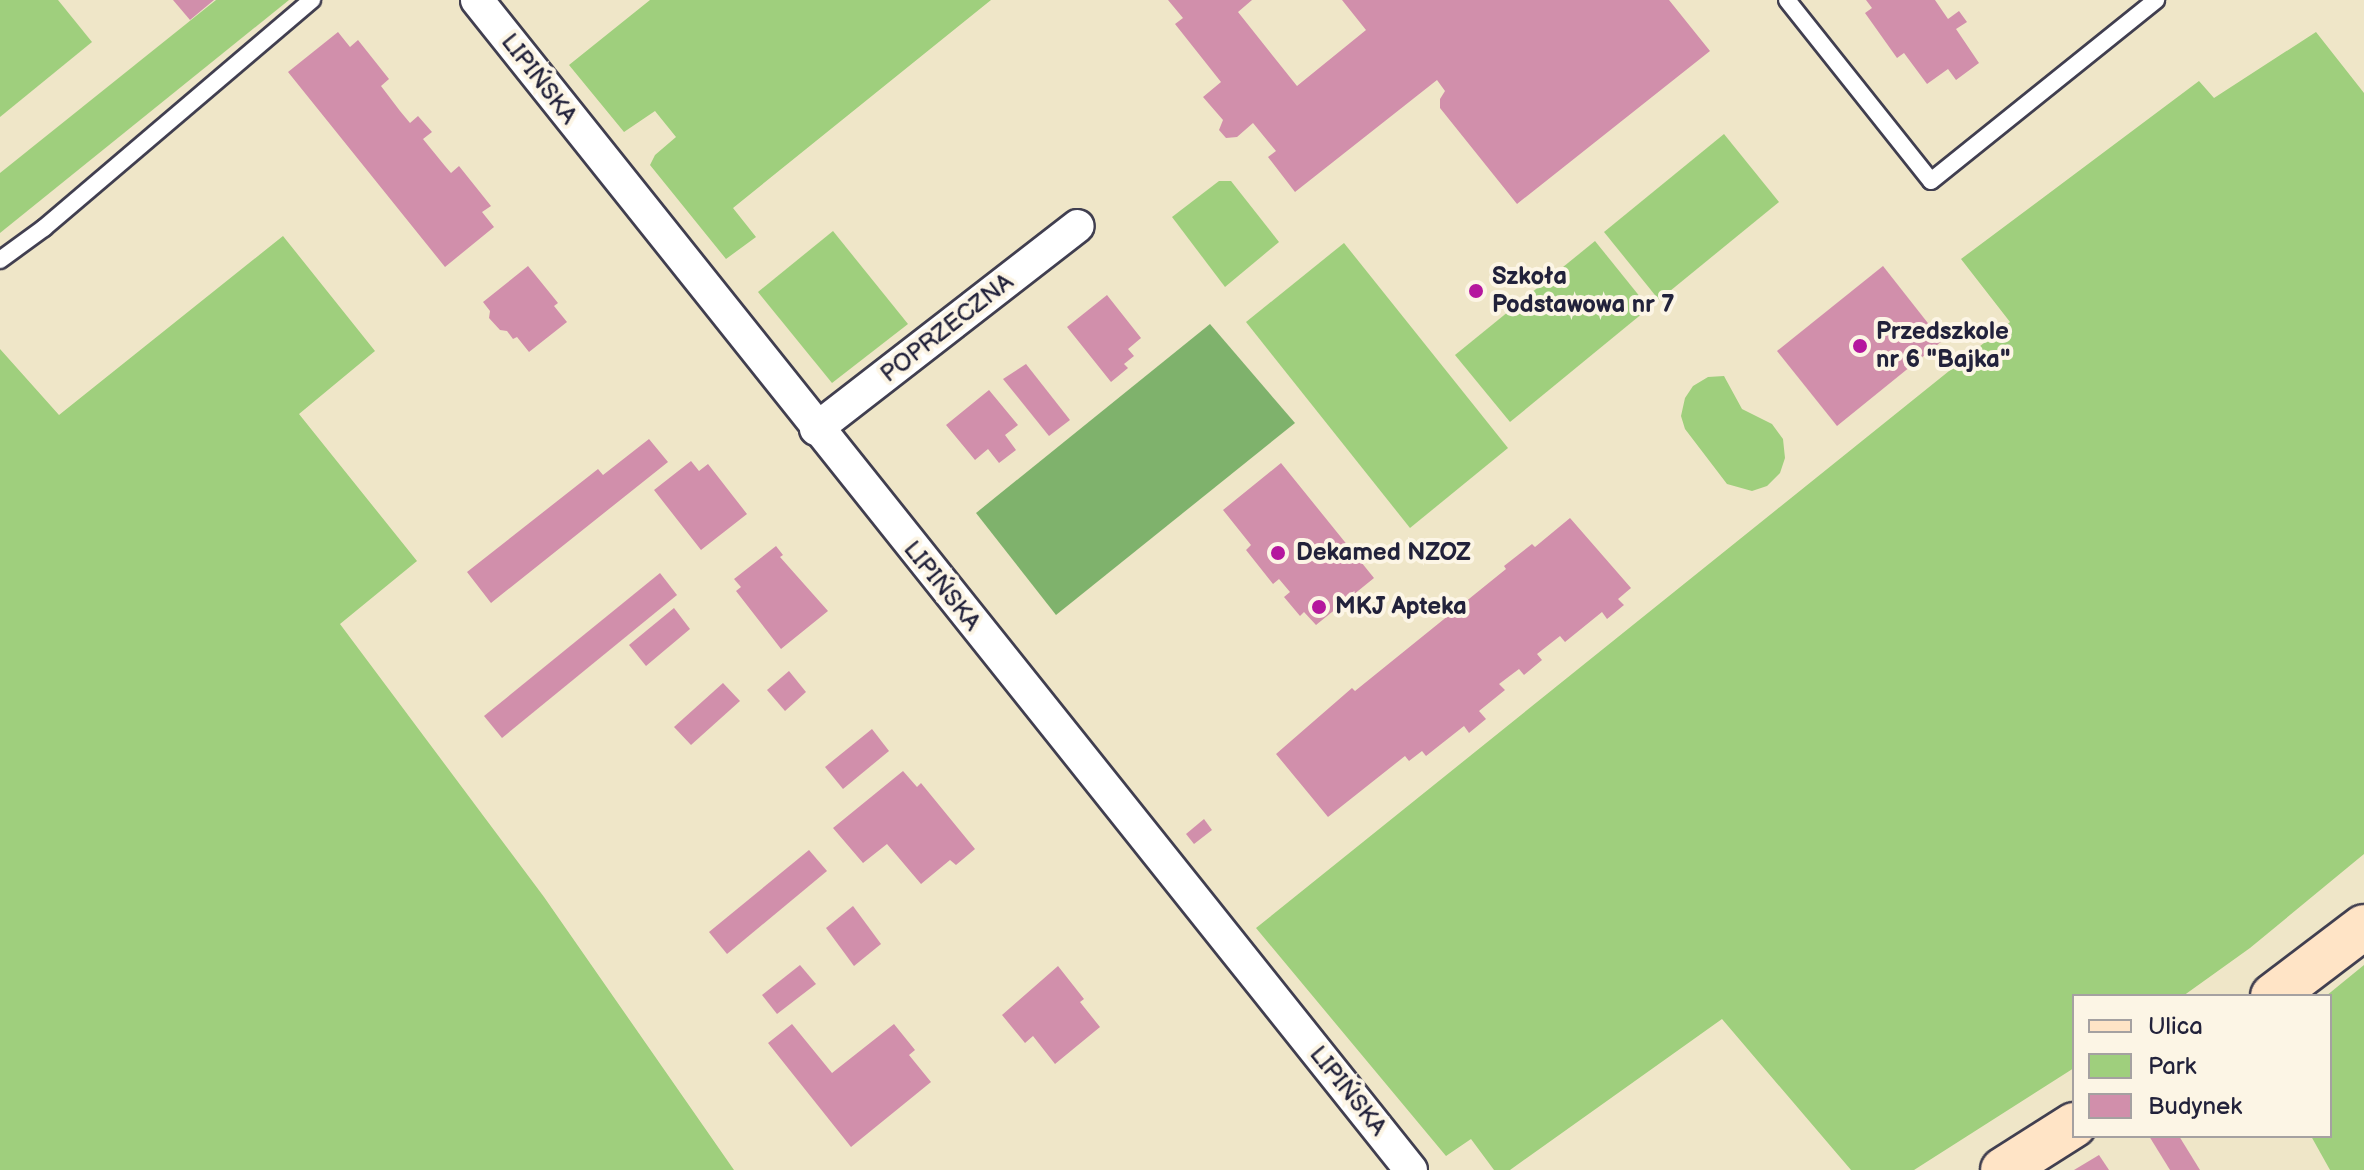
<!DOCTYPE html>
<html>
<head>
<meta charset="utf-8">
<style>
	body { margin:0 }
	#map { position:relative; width:2364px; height:1170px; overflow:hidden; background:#efe6c8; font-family:"Balsamiq Sans",sans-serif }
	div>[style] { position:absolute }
	.green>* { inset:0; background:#9fcf7d }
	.forest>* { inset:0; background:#7fb26c }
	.building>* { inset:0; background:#d18fab }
	.roads { filter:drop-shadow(2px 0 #413f50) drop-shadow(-2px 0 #413f50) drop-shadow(0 2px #413f50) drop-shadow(0 -2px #413f50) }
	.service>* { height:16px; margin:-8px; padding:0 8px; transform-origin:8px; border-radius:8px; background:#fff }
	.minor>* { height:32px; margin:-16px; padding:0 16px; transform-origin:16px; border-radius:16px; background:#fff }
	.secondary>* { height:44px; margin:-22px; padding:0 22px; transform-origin:22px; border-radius:22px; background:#ffe4c6 }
	.dots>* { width:22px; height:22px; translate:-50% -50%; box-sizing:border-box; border:4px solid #fcf5e5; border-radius:50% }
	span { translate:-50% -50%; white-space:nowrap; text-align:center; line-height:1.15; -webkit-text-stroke:8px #fcf5e5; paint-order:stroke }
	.street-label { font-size:24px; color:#22223b }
	.poi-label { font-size:24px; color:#22223b; font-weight:700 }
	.left { translate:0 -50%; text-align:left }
	.legend { position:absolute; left:2072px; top:994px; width:260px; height:144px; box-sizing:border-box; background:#fcf5e5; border:2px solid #a5a1a1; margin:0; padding:10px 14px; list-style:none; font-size:24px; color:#22223b }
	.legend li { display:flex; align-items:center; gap:16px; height:40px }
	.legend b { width:40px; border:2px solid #a5a1a1 }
</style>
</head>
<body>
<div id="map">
	<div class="green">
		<i style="clip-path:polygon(0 0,58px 0,92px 42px,0 117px)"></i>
		<i style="clip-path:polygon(216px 0,289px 0,0 233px,0 173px)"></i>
		<i style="clip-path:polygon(650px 0,991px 0,733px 208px,756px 237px,726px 259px,650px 165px,655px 155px,676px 137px,655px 111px,624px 132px,569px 65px)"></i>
		<i style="clip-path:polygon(2316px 32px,2364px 93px,2364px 854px,2250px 948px,2183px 996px,2074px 996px,2074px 1068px,1914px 1170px,1851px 1170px,1722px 1019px,1510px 1170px,1494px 1170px,1471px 1139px,1446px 1156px,1256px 928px,2010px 322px,1961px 259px,2199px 81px,2214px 98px)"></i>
		<i style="clip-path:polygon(1724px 134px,1779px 202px,1659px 300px,1604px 232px)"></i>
		<i style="clip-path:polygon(1219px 181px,1231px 181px,1279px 242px,1225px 287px,1172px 217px)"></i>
		<i style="clip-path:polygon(833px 231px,908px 324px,832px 383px,758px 292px)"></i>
		<i style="clip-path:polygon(283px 236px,375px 351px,299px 414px,417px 561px,340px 624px,544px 897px,734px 1170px,0 1170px,0 349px,59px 415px)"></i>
		<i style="clip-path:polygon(1595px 241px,1649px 308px,1510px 422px,1455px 355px)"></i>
		<i style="clip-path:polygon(1344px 243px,1508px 448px,1410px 528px,1246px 322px)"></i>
		<i style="clip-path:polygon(1724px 376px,1742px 409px,1772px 424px,1783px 439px,1785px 458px,1780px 473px,1767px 486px,1752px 491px,1727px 484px,1685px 429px,1681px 416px,1685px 398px,1693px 386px,1708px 377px)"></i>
		<i style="clip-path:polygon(2364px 965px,2364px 1170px,2330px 1170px,2311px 1136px,2330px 1136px,2330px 996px,2326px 996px)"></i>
	</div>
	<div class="forest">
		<i style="clip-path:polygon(1210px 324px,1295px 423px,1056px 615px,976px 513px)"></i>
	</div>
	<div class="building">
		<i style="clip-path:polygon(173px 0,214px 0,190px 20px)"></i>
		<i style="clip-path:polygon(1168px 0,1252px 0,1238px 12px,1297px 86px,1366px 30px,1342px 0,1669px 0,1710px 51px,1517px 204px,1440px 108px,1440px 99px,1445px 91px,1437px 80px,1295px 192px,1268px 157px,1276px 151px,1253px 123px,1237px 137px,1226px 138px,1219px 130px,1223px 120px,1203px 97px,1221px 82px,1175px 24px,1183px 18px)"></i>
		<i style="clip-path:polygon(1866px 0,1935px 0,1948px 19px,1959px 11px,1967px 22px,1956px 29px,1979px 63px,1956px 80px,1948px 69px,1927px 84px,1904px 53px,1897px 58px,1865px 13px,1872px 8px)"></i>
		<i style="clip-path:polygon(338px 32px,350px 47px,358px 40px,389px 79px,381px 86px,400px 111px,410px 123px,418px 116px,432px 132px,423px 139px,445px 166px,451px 173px,459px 166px,491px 206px,482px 212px,494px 227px,445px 267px,288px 72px)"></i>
		<i style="clip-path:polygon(528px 266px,558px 303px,554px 306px,567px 322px,529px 352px,517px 337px,513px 339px,507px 331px,500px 330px,489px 318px,490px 311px,483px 302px)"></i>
		<i style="clip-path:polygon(1883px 266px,1942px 341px,1837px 426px,1777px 351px)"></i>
		<i style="clip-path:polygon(1107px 295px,1141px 338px,1128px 349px,1134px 356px,1124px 364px,1128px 368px,1111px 382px,1067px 327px)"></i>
		<i style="clip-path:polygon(1026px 364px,1070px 420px,1049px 436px,1003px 379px)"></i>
		<i style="clip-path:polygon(989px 390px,1018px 425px,1005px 435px,1016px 450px,999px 463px,988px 449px,975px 460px,946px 425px)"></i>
		<i style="clip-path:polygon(649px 439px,668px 462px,491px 603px,467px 572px,598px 469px,603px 475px)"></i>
		<i style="clip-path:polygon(691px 461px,699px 471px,708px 464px,747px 514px,701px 550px,654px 490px)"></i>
		<i style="clip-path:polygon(1281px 463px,1374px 578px,1316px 625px,1304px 612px,1300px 616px,1284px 597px,1290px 592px,1279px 579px,1273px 584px,1246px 550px,1251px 545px,1223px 510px)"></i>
		<i style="clip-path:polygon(1570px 518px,1631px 588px,1618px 599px,1624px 605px,1607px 619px,1602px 612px,1565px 642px,1560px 636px,1537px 654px,1542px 660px,1524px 675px,1519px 669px,1499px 684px,1505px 690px,1479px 711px,1486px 719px,1469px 733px,1464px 726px,1426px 756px,1422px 751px,1409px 761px,1405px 756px,1328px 817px,1276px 754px,1352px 688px,1355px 691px,1506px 569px,1504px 566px,1532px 544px,1535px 547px)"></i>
		<i style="clip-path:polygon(776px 546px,783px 555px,780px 557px,828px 611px,781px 649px,736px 591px,741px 587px,734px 579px)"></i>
		<i style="clip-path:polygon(660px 573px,677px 595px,502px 738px,484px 716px)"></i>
		<i style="clip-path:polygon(674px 608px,690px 629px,646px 666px,629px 645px)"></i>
		<i style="clip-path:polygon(789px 671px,806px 692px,785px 711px,767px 690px)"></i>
		<i style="clip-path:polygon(723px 683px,740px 701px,691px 745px,674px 727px)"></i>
		<i style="clip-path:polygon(872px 729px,889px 751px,843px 789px,825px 767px)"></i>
		<i style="clip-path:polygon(903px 771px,917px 787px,921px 783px,975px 849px,956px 865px,950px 860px,921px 884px,887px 844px,863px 863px,833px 828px)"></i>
		<i style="clip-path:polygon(1204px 819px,1212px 830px,1194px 844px,1186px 834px)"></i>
		<i style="clip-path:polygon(809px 850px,827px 871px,727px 954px,709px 932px)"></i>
		<i style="clip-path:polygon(853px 906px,881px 944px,854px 966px,826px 928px)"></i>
		<i style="clip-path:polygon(800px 965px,816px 984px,777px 1014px,762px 995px)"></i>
		<i style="clip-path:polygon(1058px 966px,1084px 999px,1080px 1002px,1100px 1027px,1055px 1064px,1033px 1036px,1025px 1043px,1002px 1015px)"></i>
		<i style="clip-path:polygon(792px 1024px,832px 1073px,894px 1024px,915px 1050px,909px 1055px,931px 1082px,851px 1147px,768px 1043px)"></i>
		<i style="clip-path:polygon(2149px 1136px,2179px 1136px,2200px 1170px,2170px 1170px)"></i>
		<i style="clip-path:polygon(2099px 1155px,2109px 1170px,2074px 1170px)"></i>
	</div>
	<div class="roads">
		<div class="service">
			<i style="left:1787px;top:0;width:231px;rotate:51.5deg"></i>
			<i style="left:1931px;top:181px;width:289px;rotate:-38.8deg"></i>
			<i style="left:0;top:260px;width:54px;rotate:-36deg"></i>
			<i style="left:44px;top:228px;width:352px;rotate:-40.4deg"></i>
		</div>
		<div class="minor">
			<i style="left:477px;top:0;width:1497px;rotate:51.4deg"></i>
			<i style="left:816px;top:429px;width:331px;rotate:-37.8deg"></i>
		</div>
		<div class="secondary">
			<i style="left:2273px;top:996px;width:114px;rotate:-37.2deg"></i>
			<i style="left:2003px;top:1170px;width:84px;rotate:-32.4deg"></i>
		</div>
	</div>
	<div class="dots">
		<i style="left:1476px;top:291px;background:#b5179e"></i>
		<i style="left:1860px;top:346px;background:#b5179e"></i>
		<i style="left:1278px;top:553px;background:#b5179e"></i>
		<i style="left:1319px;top:607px;background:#b5179e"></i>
	</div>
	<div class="street-label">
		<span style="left:539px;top:79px;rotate:52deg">LIPIŃSKA</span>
		<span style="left:947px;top:328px;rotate:-38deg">POPRZECZNA</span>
		<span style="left:942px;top:586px;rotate:51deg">LIPIŃSKA</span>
		<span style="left:1348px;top:1091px;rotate:51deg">LIPIŃSKA</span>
	</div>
	<div class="poi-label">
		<span class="left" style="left:1492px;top:291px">Szkoła<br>Podstawowa nr 7</span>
		<span class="left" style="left:1876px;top:346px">Przedszkole<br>nr 6 "Bajka"</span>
		<span class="left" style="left:1296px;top:553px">Dekamed NZOZ</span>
		<span class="left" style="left:1335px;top:607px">MKJ Apteka</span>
	</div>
	<ul class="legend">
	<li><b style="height:10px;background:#ffe4c6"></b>Ulica</li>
	<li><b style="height:22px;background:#9fcf7d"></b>Park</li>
	<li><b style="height:22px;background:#d18fab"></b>Budynek</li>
	</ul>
</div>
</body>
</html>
